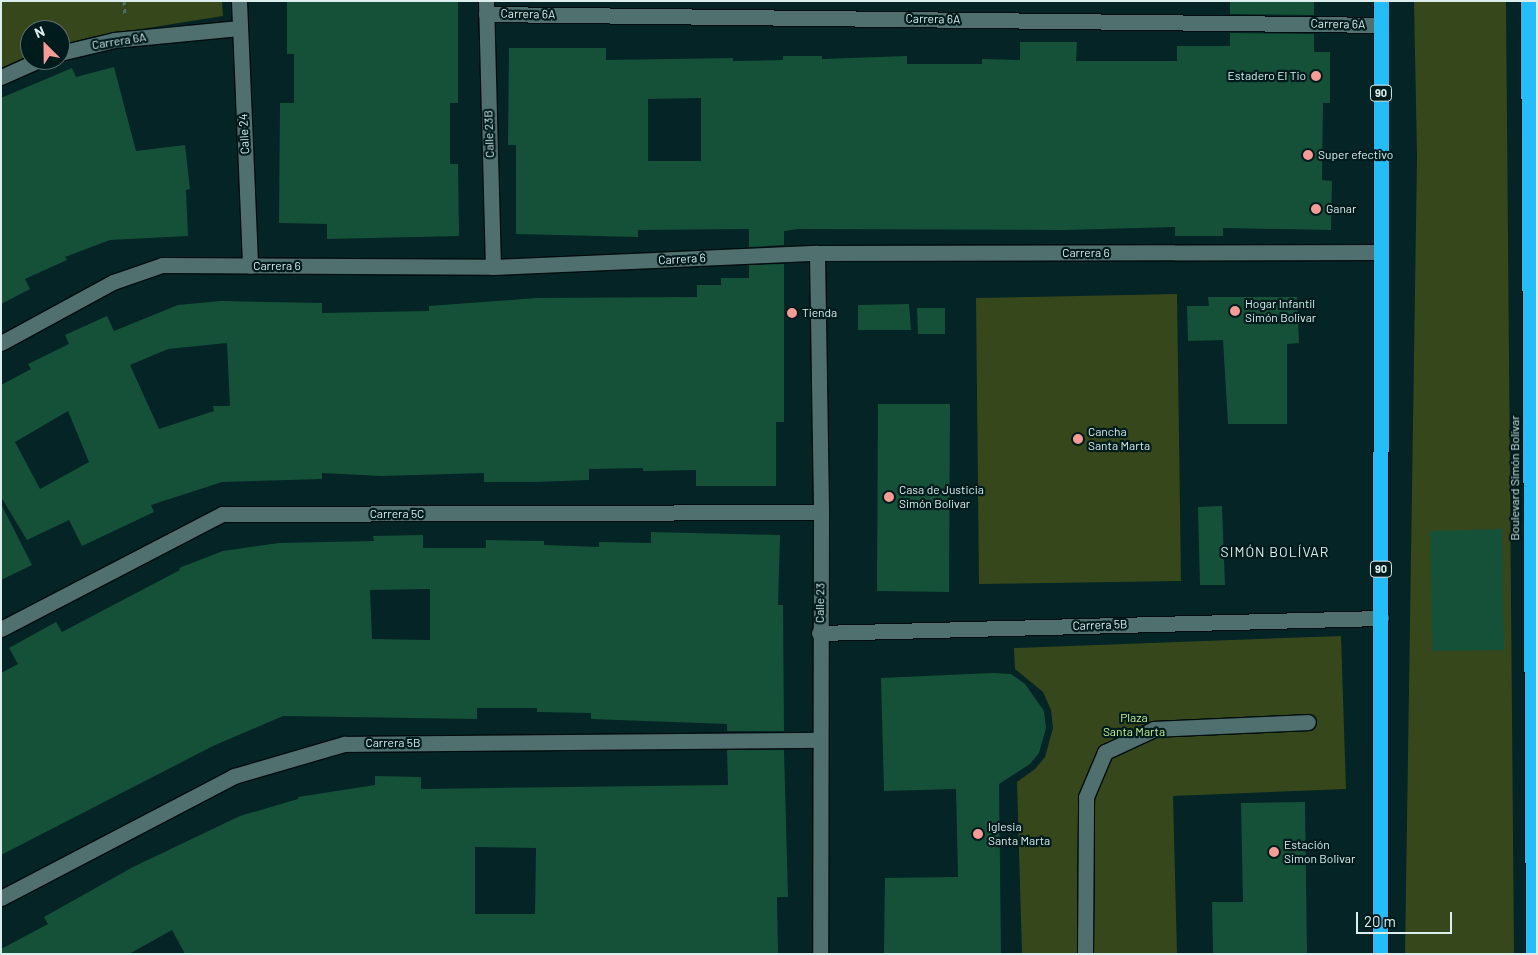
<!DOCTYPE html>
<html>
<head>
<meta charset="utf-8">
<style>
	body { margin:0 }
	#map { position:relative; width:1538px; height:955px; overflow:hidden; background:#042425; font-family:Barlow,sans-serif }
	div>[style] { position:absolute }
	.green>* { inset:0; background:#36471b }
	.building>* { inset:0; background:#155139 }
	.path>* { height:3px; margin-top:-1.5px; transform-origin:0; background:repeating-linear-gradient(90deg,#526d6d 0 4px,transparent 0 8px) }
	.roads { filter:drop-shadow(1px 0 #000c0d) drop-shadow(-1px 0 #000c0d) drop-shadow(0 1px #000c0d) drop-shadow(0 -1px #000c0d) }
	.lane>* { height:15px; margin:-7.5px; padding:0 7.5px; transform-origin:7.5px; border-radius:7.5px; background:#507070 }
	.street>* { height:15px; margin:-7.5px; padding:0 7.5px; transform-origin:7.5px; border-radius:7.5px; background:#507070 }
	.highway>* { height:15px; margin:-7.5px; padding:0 7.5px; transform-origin:7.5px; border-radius:7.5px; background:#25bdf8 }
	.dots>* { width:14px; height:14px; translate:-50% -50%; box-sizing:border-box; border:2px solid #001b1b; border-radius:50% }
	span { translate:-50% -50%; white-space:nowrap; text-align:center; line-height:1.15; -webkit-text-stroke:4.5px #001b1b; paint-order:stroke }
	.shield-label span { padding:1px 4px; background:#001b1b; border:1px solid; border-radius:4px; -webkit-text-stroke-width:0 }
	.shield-label { font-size:11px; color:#dbeded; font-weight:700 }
	.street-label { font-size:12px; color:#dbeded }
	.poi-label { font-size:12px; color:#dbeded }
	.right { translate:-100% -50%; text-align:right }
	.left { translate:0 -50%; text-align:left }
	.park-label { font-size:12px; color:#cbf197 }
	.neighbourhood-label { font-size:14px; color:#dbeded; letter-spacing:1px }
	.frame { position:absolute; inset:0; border:2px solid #dbeded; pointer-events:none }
	.north { position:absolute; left:20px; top:20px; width:50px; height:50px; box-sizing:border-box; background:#001b1b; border:1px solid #586f6f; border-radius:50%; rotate:337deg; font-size:14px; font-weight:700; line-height:20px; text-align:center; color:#dbeded }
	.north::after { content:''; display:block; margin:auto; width:18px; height:22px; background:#f59c96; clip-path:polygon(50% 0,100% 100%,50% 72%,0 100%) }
	.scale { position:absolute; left:1356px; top:912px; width:96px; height:22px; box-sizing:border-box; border:2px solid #dbeded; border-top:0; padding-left:6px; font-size:15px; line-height:18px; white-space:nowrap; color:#dbeded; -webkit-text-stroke:4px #001b1b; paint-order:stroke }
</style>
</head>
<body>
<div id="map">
	<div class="green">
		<i style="clip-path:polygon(1px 1px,222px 1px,223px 16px,91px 37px,60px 45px,60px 30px,30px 30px,30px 55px,1px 68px)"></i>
		<i style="clip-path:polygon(1414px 1px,1506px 1px,1514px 954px,1405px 954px,1417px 157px)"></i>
		<i style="clip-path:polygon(1177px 294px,1181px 581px,979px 584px,976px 298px)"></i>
		<i style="clip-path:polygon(1341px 636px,1346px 789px,1173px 796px,1177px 954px,1022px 954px,1017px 782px,1035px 769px,1045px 757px,1053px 728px,1051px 710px,1043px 692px,1015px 669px,1014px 648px)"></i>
	</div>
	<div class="building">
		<i style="clip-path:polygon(287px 1px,458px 1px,458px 103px,450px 103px,450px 164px,458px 164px,459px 236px,327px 239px,327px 224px,279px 223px,280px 103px,294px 103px,294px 54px,287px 54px)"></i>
		<i style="clip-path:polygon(1230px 1px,1314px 1px,1314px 15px,1230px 14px)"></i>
		<i style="clip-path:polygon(evenodd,1230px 33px,1314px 34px,1314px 52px,1330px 52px,1330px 103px,1323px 103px,1322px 180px,1332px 181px,1331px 230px,1223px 228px,1223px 236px,1175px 236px,1175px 227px,1064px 230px,798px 229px,784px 231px,784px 245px,749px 247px,749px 229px,638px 230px,638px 237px,516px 234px,516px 145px,508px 145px,509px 48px,606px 48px,606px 60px,733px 58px,733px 61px,783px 60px,783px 56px,822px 56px,822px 59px,907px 56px,907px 64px,982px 64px,982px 59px,1020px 60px,1020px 42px,1077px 42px,1076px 61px,1177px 61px,1177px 46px,1230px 46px,1230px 33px,701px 98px,701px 161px,648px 161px,648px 99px,701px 98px)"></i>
		<i style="clip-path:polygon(114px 67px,136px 151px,185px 145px,190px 189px,186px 190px,188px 236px,110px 240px,65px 257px,67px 260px,25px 279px,30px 289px,1px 304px,1px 98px,72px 68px,76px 77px)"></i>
		<i style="clip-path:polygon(evenodd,784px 264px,784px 422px,776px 422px,776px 486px,696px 486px,696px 470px,643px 471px,643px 468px,589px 469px,589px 480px,534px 482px,484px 482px,484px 473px,381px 476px,322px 473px,322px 479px,222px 482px,151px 505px,154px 512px,82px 546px,69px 520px,27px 540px,1px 497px,1px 385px,31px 369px,28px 364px,69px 344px,65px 335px,107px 316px,114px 331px,178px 305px,221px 301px,322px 303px,322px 313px,375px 312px,429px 311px,429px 306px,537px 298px,697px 297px,697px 285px,721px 285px,721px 278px,749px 278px,749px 265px,784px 264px,227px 343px,230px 406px,213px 406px,214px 411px,159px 429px,130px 365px,168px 349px,227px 343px,784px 264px,68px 411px,89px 462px,40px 489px,15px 442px,68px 411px)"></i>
		<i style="clip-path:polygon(1208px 297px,1297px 297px,1299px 343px,1287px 344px,1287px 424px,1228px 424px,1223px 340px,1188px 341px,1187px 306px,1209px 306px)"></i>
		<i style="clip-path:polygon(909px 304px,911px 330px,858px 330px,858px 305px)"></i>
		<i style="clip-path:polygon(917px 308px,945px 308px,945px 334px,918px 334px)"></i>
		<i style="clip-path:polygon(878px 404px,950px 404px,949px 592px,877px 591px)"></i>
		<i style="clip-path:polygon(1px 504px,32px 565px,1px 580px)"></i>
		<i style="clip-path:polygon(1222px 506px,1225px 585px,1200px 585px,1198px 507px)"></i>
		<i style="clip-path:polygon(1502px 529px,1504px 650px,1432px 651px,1430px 531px)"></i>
		<i style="clip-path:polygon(evenodd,651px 532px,780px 535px,778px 605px,783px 605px,784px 731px,727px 731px,727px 724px,591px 719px,591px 713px,537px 712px,537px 708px,477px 708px,477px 719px,283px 716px,213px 746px,1px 855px,1px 673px,18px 664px,9px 648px,56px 622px,62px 632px,180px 570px,179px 568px,223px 551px,279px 543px,374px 541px,373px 536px,423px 535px,423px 548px,486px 548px,486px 540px,544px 541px,544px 545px,599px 547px,599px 542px,651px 543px,651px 532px,430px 589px,430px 640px,372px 639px,370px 590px,430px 589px)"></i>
		<i style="clip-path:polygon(993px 673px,1011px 674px,1025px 684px,1044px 711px,1046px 728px,1039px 753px,1030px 764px,999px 784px,1001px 954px,884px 954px,885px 878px,958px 877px,956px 789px,884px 791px,881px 678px)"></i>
		<i style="clip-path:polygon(evenodd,727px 750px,784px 750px,788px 897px,777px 897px,778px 954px,185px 954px,172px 930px,129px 954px,1px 954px,1px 949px,48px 924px,44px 917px,133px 867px,240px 816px,298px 799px,298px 797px,375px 785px,375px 776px,421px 777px,421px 789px,728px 785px,727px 750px,475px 847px,536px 848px,535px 914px,475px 914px,475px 847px)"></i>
		<i style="clip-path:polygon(1305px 802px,1307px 954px,1213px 954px,1212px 902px,1243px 902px,1241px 803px)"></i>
	</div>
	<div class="path">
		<i style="left:124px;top:1px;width:14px;rotate:86deg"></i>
	</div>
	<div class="roads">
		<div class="lane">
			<i style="left:1085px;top:954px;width:157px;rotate:-89.6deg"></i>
			<i style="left:1086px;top:797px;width:49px;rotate:-67.1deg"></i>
			<i style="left:1105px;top:752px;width:54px;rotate:-25.1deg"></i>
			<i style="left:1154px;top:729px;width:154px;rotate:-2.6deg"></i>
		</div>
		<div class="street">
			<i style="left:239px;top:1px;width:265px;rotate:87.6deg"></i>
			<i style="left:486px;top:1px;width:266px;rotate:88.5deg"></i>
			<i style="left:486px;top:14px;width:895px;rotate:0.7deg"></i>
			<i style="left:60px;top:53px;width:56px;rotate:-13.5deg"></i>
			<i style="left:114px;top:40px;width:126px;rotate:-5.5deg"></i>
			<i style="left:1px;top:77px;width:42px;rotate:-24.1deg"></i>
			<i style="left:817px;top:253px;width:259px;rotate:89.1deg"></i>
			<i style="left:821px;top:512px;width:442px;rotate:90.1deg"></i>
			<i style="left:1px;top:343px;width:128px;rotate:-28.6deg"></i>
			<i style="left:113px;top:282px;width:52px;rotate:-19.1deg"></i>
			<i style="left:162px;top:265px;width:331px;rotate:0.3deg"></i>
			<i style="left:493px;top:267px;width:324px;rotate:-2.5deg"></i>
			<i style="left:817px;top:253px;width:563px;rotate:-0.1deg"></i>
			<i style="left:1px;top:629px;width:249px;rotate:-27.5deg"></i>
			<i style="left:222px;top:514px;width:599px;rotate:-0.19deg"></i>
			<i style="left:819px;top:633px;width:562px;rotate:-1.53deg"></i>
			<i style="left:1px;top:898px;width:263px;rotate:-27.6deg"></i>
			<i style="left:234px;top:776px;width:115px;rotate:-16.2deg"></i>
			<i style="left:344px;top:744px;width:475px;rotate:-0.5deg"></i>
		</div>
		<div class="highway">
			<i style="left:1528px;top:1px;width:953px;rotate:89.7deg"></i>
			<i style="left:1380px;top:954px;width:953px;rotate:-89.94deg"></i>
		</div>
	</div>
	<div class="dots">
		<i style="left:1316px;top:76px;background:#f59c96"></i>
		<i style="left:1308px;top:155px;background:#f59c96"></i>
		<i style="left:1316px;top:209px;background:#f59c96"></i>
		<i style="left:1235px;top:311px;background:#f59c96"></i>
		<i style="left:792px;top:313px;background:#f59c96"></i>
		<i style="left:1078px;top:439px;background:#f59c96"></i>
		<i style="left:889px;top:497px;background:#f59c96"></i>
		<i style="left:978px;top:834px;background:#f59c96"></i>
		<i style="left:1274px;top:852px;background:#f59c96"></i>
	</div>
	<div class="shield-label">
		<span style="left:1381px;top:93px">90</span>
		<span style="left:1381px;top:569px">90</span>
	</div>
	<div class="street-label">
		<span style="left:528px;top:14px;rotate:1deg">Carrera 6A</span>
		<span style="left:933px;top:19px;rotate:1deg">Carrera 6A</span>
		<span style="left:1338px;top:24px;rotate:1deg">Carrera 6A</span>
		<span style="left:119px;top:41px;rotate:-9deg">Carrera 6A</span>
		<span style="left:244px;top:134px;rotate:-93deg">Calle 24</span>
		<span style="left:489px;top:134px;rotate:-92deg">Calle 23B</span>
		<span style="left:1086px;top:253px">Carrera 6</span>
		<span style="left:682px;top:259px;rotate:-3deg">Carrera 6</span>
		<span style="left:277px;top:266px">Carrera 6</span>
		<span style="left:1515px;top:478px;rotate:-90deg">Boulevard Simón Bolívar</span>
		<span style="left:397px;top:514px">Carrera 5C</span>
		<span style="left:820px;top:603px;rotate:-89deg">Calle 23</span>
		<span style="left:1100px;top:625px;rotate:-2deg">Carrera 5B</span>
		<span style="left:393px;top:743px">Carrera 5B</span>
	</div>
	<div class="poi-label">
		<span class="right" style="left:1306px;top:76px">Estadero El Tio</span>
		<span class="left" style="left:1318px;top:155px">Super efectivo</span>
		<span class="left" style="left:1326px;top:209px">Ganar</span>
		<span class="left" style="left:1245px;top:311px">Hogar Infantil<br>Simón Bolivar</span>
		<span class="left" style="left:802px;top:313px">Tienda</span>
		<span class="left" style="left:1088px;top:439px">Cancha<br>Santa Marta</span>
		<span class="left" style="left:899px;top:497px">Casa de Justicia<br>Simón Bolivar</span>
		<span class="left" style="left:988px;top:834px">Iglesia<br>Santa Marta</span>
		<span class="left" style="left:1284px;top:852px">Estación<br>Simon Bolivar</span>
	</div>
	<div class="park-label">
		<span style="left:1134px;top:725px">Plaza<br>Santa Marta</span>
	</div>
	<div class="neighbourhood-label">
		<span style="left:1275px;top:552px">SIMÓN BOLÍVAR</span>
	</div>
	<div class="frame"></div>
	<div class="north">N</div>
	<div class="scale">20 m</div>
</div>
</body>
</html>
